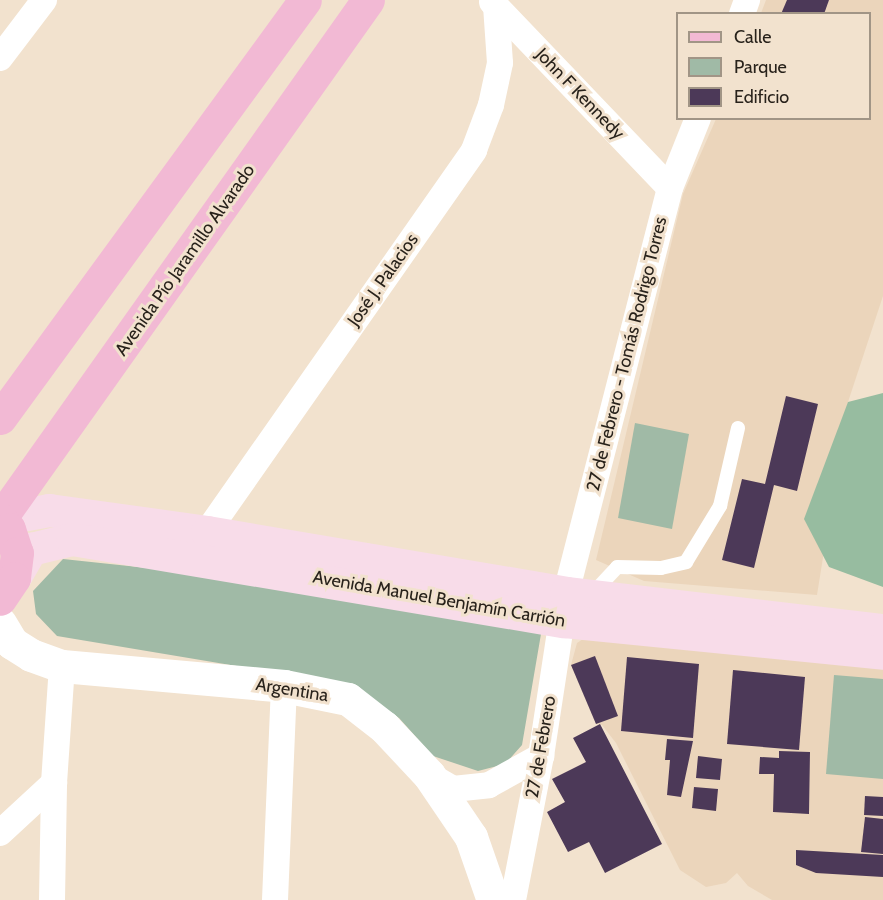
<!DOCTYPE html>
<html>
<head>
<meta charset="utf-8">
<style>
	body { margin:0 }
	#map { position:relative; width:883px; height:900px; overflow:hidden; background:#f2e2ce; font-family:Cabin,sans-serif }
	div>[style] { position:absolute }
	.built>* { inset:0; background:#ebd5bb }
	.green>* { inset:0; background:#a0baa6 }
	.forest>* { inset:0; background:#97bca0 }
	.building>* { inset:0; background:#4c3958 }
	.service>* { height:14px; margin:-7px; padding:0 7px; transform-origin:7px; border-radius:7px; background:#fff }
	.minor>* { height:26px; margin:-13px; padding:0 13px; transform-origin:13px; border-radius:13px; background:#fff }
	.tertiary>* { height:33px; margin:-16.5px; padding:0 16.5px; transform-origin:16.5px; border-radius:16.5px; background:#fff }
	.secondary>* { height:33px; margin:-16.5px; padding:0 16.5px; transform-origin:16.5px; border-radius:16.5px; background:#f8dce9 }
	.primary>* { height:33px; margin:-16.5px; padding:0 16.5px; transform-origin:16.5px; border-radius:16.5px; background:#f2b9d4 }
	span { translate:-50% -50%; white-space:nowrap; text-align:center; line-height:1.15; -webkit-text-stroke:6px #f2e2ce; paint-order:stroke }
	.street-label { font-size:18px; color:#28221b }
	.legend { position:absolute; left:676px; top:12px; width:195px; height:108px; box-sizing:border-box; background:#f2e2ce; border:2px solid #a19586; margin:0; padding:8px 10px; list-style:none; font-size:18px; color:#28221b }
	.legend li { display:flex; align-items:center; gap:12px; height:30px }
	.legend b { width:30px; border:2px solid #a19586 }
</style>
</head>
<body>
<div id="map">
	<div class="built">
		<i style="clip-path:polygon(766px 0,883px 0,883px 296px,848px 402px,817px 595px,644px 581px,596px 560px,683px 194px,716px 119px,870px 118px,870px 14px,761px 13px)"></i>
		<i style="clip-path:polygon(589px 635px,883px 660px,883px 900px,772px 900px,748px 886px,737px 873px,726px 883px,706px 887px,680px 870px,616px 743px,602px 725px,596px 724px,571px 665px,577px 643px)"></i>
	</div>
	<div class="green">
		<i style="clip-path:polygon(635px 423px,689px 434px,672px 529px,618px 518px)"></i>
		<i style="clip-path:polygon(63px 559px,232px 577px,541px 634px,522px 745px,505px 764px,478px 771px,433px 756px,399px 718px,350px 685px,57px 636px,36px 614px,33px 591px)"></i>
		<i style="clip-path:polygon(834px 675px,883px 679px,883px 779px,826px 774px)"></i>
	</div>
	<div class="forest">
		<i style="clip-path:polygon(883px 393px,883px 587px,829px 567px,804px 519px,848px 402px)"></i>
	</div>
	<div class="building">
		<i style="clip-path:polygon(787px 0,829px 0,824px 14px,781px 14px)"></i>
		<i style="clip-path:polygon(786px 396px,818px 404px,797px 491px,774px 485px,754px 568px,722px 560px,742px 479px,765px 484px)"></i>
		<i style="clip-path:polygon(595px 656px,618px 716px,596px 724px,571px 665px)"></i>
		<i style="clip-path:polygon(627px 657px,699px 664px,693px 738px,621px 731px)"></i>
		<i style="clip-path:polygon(733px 670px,805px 677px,799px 750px,727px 744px)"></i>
		<i style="clip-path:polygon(600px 724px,662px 844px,605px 873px,589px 842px,568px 852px,547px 812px,565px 802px,552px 779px,586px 762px,573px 738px)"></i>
		<i style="clip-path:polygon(667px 739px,693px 741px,681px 797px,667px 795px,670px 760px,665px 760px)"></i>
		<i style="clip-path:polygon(779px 751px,810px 752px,809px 814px,773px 812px,774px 774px,759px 774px,760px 757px,779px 758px)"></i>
		<i style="clip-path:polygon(698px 756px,722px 759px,720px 780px,696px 778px)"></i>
		<i style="clip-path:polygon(694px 787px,718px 789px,716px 811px,692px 808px)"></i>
		<i style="clip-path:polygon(865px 796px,883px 797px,883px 816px,864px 815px)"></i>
		<i style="clip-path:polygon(865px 817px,883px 819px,883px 854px,861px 852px)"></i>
		<i style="clip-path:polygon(796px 850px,883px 855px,883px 877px,816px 873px,796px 865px)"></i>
	</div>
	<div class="service">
		<i style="left:593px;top:593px;width:35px;rotate:-47deg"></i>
		<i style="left:617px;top:567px;width:44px;rotate:1.3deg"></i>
		<i style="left:661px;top:568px;width:26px;rotate:-13deg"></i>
		<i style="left:686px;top:562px;width:66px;rotate:-58.7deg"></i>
		<i style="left:720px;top:506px;width:80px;rotate:-77deg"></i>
	</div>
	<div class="minor">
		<i style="left:492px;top:2px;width:257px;rotate:46.3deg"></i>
		<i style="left:742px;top:14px;width:15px;rotate:-70deg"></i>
		<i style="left:0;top:58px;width:73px;rotate:-52.8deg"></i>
		<i style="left:203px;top:546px;width:15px;rotate:-74deg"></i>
		<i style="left:207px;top:532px;width:466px;rotate:-55deg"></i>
		<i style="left:474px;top:150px;width:48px;rotate:-69.3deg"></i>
		<i style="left:491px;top:105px;width:43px;rotate:-77.9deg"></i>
		<i style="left:500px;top:63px;width:57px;rotate:-94deg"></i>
		<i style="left:429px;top:775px;width:28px;rotate:30deg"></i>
		<i style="left:453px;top:789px;width:36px;rotate:-6deg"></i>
		<i style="left:489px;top:785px;width:60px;rotate:-29.1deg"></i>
		<i style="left:0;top:833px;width:74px;rotate:-42.8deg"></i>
		<i style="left:52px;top:900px;width:117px;rotate:-89deg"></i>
		<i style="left:54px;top:783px;width:117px;rotate:-86.1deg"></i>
		<i style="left:275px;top:900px;width:214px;rotate:-87.6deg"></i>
		<i style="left:513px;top:900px;width:147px;rotate:-79deg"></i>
		<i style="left:541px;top:756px;width:165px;rotate:-81.3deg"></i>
		<i style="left:566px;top:593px;width:418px;rotate:-75.6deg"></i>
		<i style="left:670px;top:188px;width:75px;rotate:-68.2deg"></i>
	</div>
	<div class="tertiary">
		<i style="left:0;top:623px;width:23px;rotate:59deg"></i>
		<i style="left:12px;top:643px;width:22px;rotate:32deg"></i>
		<i style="left:31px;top:655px;width:33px;rotate:20deg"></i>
		<i style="left:62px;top:666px;width:223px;rotate:5.1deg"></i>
		<i style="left:284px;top:686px;width:65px;rotate:11.5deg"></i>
		<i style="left:348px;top:699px;width:46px;rotate:37.9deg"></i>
		<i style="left:384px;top:727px;width:66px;rotate:46.8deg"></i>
		<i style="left:429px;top:775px;width:75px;rotate:55.9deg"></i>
		<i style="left:471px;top:837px;width:67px;rotate:70.8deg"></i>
	</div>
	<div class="secondary">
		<i style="left:0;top:519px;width:50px;rotate:-10.4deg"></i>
		<i style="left:49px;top:510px;width:160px;rotate:7.9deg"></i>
		<i style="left:207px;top:532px;width:364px;rotate:9.6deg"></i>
		<i style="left:566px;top:593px;width:319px;rotate:6.7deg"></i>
		<i style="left:14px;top:578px;width:34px;rotate:-60deg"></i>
		<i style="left:31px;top:549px;width:42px;rotate:-13.7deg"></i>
		<i style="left:72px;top:539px;width:499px;rotate:9.5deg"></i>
		<i style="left:564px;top:621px;width:321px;rotate:5.7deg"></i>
	</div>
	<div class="primary">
		<i style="left:0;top:418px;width:517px;rotate:-53.88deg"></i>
		<i style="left:0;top:519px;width:636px;rotate:-54.66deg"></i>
		<i style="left:0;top:519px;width:13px;rotate:48deg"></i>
		<i style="left:9px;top:529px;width:25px;rotate:72deg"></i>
		<i style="left:17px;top:553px;width:25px;rotate:97deg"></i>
		<i style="left:14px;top:578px;width:25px;rotate:124deg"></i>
	</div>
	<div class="street-label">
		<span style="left:580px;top:94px;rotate:46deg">John F Kennedy</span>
		<span style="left:185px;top:260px;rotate:-55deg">Avenida Pío Jaramillo Alvarado</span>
		<span style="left:383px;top:280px;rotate:-55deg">José J. Palacios</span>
		<span style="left:627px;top:354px;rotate:-76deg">27 de Febrero - Tomás Rodrigo Torres</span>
		<span style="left:439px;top:599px;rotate:10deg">Avenida Manuel Benjamín Carrión</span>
		<span style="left:292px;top:690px;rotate:9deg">Argentina</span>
		<span style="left:541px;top:747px;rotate:-80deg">27 de Febrero</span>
	</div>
	<ul class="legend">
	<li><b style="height:8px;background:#f2b9d4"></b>Calle</li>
	<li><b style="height:16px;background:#a0baa6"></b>Parque</li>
	<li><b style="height:16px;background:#4c3958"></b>Edificio</li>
	</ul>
</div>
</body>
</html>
